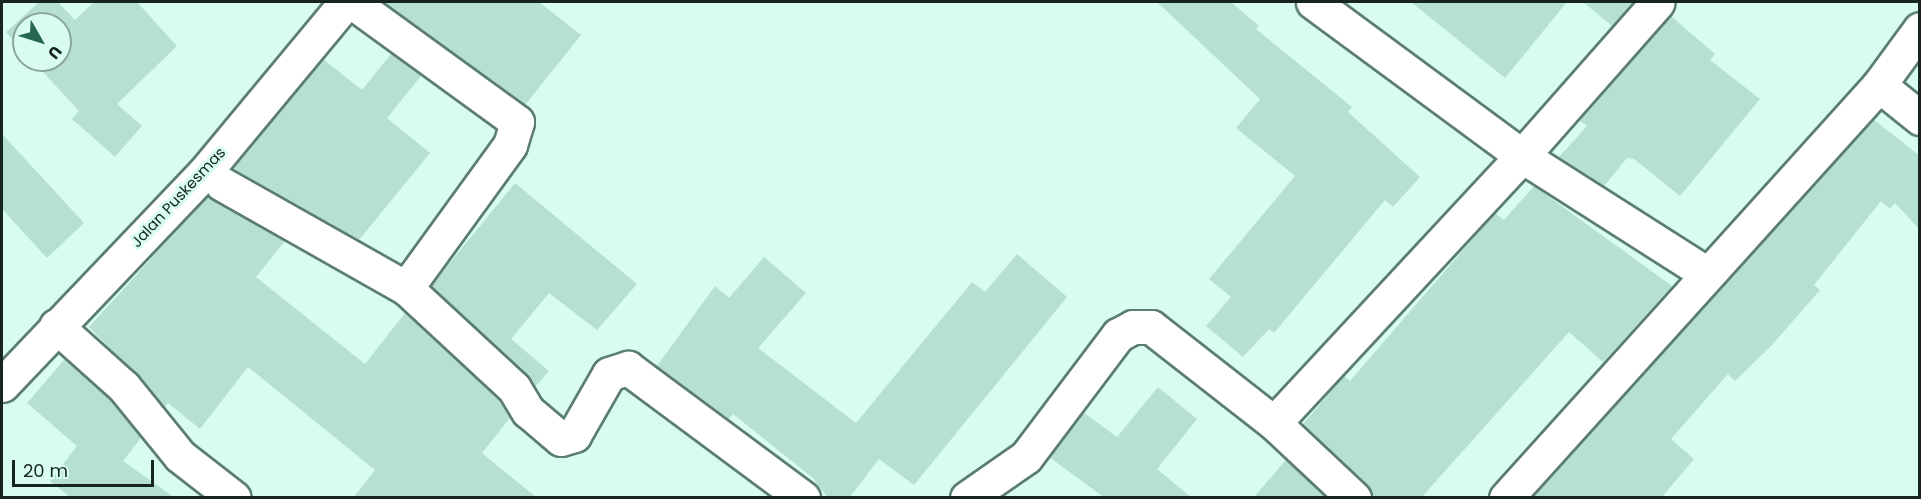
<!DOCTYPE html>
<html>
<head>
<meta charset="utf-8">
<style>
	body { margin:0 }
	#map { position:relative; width:1921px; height:499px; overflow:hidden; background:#d8fdef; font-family:Poppins,sans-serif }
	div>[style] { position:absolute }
	.building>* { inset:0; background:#b6e0d1 }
	.roads { filter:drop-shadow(2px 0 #5c7d72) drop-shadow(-2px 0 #5c7d72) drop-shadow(0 2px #5c7d72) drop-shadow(0 -2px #5c7d72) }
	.minor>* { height:33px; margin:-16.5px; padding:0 16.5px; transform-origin:16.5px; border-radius:16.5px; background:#fff }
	span { translate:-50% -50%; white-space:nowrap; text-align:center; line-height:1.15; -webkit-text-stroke:6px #d8fdef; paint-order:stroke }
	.street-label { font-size:15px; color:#172520 }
	.frame { position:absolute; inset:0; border:3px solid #172520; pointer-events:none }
	.north { position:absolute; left:12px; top:12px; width:60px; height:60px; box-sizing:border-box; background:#d8fdef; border:2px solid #8ba79c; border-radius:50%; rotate:129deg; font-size:16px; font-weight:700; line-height:24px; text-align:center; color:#172520 }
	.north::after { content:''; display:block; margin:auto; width:21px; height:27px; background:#276754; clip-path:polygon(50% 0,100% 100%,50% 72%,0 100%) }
	.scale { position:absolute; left:12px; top:460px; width:142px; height:27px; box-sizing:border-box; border:3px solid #172520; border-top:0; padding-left:8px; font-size:18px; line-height:21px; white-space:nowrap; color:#172520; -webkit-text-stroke:4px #d8fdef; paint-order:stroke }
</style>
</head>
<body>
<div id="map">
	<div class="building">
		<i style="clip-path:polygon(39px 2px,58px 2px,75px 20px,94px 2px,137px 2px,177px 46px,117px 104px,142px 126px,115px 157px,72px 119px,79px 111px,32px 60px,60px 60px,60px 24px,24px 24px,24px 52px,6px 32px)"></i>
		<i style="clip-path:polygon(383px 2px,539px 2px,581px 35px,525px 105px)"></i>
		<i style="clip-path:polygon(1157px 2px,1231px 2px,1259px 26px,1256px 29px,1352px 107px,1348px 112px,1420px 177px,1393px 207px,1385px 200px,1274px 333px,1269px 329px,1243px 357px,1206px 326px,1231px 297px,1209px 279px,1295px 176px,1236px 128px,1260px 99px)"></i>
		<i style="clip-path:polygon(1411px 2px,1567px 2px,1505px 78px)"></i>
		<i style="clip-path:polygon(1583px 2px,1633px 2px,1612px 26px)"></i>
		<i style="clip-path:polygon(1671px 16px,1715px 54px,1710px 60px,1760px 99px,1680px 196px,1634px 159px,1627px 158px,1604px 186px,1559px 157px,1587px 126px,1580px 121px)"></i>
		<i style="clip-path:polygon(391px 54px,421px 76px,387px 118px,430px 153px,359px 240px,232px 168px,323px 59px,362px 90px)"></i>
		<i style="clip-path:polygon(1873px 119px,1920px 156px,1920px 230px,1895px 203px,1890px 209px,1881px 201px,1814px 285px,1820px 290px,1771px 346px,1735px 381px,1728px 374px,1671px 439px,1694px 459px,1661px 498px,1532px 498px)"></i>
		<i style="clip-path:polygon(2px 134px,84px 223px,47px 258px,2px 209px)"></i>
		<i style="clip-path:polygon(515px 183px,637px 284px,597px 330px,549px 293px,511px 339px,549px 371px,535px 387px,431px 286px)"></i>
		<i style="clip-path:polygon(1534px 186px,1672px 286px,1603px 362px,1569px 332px,1421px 498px,1372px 498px,1367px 484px,1303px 424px,1344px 376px,1350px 381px,1495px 213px,1504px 220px)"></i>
		<i style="clip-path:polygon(208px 196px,285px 241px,256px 277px,365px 364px,405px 313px,499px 400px,510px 418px,482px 453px,537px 498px,353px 498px,375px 470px,248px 367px,200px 429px,168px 403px,165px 407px,89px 327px)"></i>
		<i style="clip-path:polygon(1017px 254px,1067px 297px,914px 485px,879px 459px,849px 498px,828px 498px,813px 478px,733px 414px,729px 419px,657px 366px,715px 286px,729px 298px,764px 257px,806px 293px,758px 348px,856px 423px,972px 282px,985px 292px)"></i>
		<i style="clip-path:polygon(65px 359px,110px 400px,141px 438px,123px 461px,175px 498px,71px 498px,50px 481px,77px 446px,27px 403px)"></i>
		<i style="clip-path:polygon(1158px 387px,1197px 419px,1157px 469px,1192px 498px,1105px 498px,1049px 457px,1083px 412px,1117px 437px)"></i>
		<i style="clip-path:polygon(1286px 460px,1326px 498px,1253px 498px)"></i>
	</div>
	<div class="roads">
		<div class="minor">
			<i style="left:352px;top:2px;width:204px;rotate:36deg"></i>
			<i style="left:517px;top:122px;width:24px;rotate:107deg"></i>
			<i style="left:510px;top:145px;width:177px;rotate:126deg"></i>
			<i style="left:1313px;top:2px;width:260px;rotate:36.4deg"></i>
			<i style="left:1522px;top:156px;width:218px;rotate:32.5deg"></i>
			<i style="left:1879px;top:85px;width:53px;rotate:38.8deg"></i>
			<i style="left:222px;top:184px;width:211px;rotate:29.5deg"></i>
			<i style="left:406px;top:288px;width:147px;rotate:42.8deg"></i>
			<i style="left:514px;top:388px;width:27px;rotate:59deg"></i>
			<i style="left:528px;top:411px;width:43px;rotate:40.3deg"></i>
			<i style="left:561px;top:439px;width:14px;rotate:-17deg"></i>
			<i style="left:574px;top:435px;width:70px;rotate:-60.2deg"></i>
			<i style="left:609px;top:374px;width:20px;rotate:-18deg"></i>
			<i style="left:628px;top:368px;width:218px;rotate:36.6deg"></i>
			<i style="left:56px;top:326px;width:91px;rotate:41.9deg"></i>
			<i style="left:124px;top:387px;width:89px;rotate:50.9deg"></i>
			<i style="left:180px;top:456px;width:68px;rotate:37.9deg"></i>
			<i style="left:2px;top:385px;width:293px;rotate:-46.4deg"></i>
			<i style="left:204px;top:173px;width:222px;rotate:-50.3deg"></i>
			<i style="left:1274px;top:423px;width:364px;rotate:-47.1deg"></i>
			<i style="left:1522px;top:156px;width:205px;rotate:-48.6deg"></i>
			<i style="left:967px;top:498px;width:72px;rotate:-34.8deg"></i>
			<i style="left:1026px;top:457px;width:153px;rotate:-53deg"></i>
			<i style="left:1118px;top:335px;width:17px;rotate:-28deg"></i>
			<i style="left:1133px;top:327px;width:18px"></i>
			<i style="left:1151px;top:327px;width:156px;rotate:38deg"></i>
			<i style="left:1274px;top:423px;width:110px;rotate:43.2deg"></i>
			<i style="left:1506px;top:498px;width:557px;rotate:-47.91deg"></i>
			<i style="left:1879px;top:85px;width:69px;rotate:-53.8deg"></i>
		</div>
	</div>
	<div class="street-label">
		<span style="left:178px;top:197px;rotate:-47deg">Jalan Puskesmas</span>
	</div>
	<div class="frame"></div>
	<div class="north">U</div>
	<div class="scale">20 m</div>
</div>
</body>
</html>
